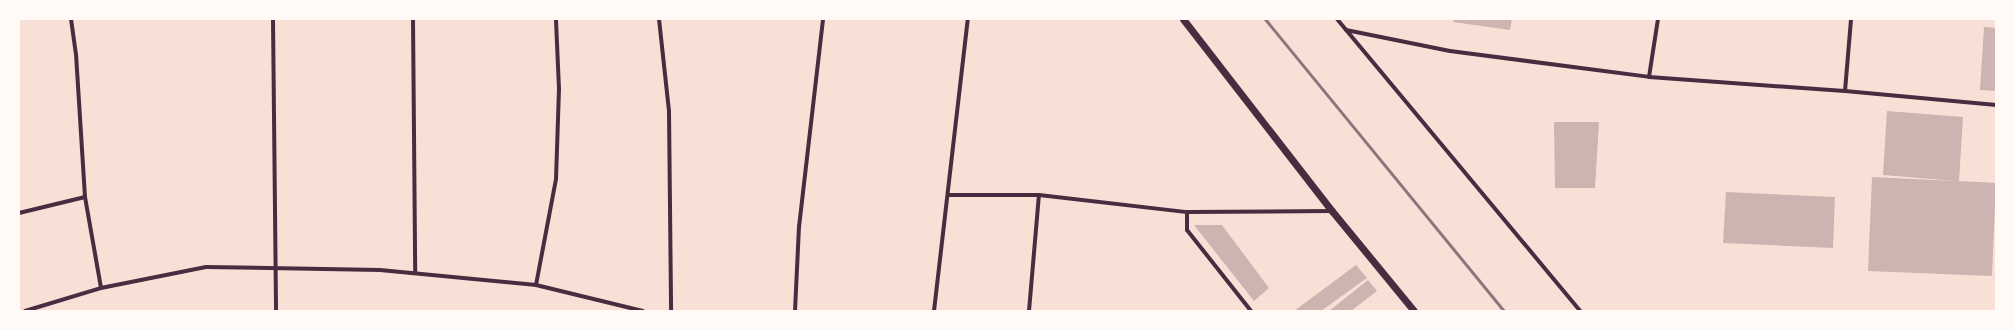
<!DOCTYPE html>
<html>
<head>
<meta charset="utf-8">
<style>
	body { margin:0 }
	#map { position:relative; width:2015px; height:330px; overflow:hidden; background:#f7e1d7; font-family:Roboto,sans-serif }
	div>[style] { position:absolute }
	.building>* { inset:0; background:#ccb4b1 }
	.minor>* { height:4px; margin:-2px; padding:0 2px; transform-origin:2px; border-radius:2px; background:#4a2c40 }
	.tertiary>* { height:7px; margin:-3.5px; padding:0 3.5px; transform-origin:3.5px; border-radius:3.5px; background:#4a2c40 }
	.rail>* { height:3px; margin:-1.5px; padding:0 1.5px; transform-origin:1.5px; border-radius:1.5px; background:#8f747c }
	span { translate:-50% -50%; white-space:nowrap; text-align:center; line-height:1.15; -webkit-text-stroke:3px #fffaf5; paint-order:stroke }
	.frame { position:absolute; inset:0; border:20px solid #fffaf5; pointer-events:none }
</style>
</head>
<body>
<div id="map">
	<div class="building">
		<i style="clip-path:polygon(1454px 19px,1512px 19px,1510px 30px,1453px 22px)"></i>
		<i style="clip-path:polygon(1984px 27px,1996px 28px,1996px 91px,1980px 90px)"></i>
		<i style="clip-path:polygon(1887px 111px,1963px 117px,1959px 181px,1996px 183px,1992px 276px,1868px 271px,1872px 177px,1956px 181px,1883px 175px)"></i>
		<i style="clip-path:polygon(1554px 122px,1599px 122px,1595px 188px,1555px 188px)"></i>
		<i style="clip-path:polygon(1726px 192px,1835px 197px,1833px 248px,1723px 243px)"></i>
		<i style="clip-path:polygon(1194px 225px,1222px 225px,1269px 288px,1254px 301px)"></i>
		<i style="clip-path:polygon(1356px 265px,1367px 278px,1321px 311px,1294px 311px)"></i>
		<i style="clip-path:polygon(1368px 280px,1377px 291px,1351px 311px,1329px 311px)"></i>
	</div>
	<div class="minor">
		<i style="left:71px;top:19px;width:35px;rotate:82deg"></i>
		<i style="left:76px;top:54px;width:143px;rotate:86.4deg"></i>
		<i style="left:85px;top:197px;width:92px;rotate:80deg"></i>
		<i style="left:273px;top:19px;width:292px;rotate:89.4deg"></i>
		<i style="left:413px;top:19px;width:254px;rotate:89.5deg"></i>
		<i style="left:659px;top:19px;width:93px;rotate:83.8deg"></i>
		<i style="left:669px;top:111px;width:200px;rotate:89.4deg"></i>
		<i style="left:1337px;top:19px;width:380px;rotate:50.2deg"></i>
		<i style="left:1346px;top:30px;width:106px;rotate:11.4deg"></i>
		<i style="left:1450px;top:51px;width:201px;rotate:7.4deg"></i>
		<i style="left:1649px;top:77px;width:196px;rotate:4.1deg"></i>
		<i style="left:1845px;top:91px;width:152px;rotate:5.3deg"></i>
		<i style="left:1649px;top:77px;width:59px;rotate:-81.2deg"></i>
		<i style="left:1845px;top:91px;width:72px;rotate:-85.2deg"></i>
		<i style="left:948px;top:195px;width:91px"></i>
		<i style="left:1039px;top:195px;width:149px;rotate:6.6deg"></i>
		<i style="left:1187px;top:212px;width:144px;rotate:-0.4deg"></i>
		<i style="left:1187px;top:212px;width:18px;rotate:90deg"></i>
		<i style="left:1187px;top:230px;width:103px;rotate:51.7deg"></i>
		<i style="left:19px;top:213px;width:68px;rotate:-13.6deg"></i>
		<i style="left:536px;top:285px;width:108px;rotate:-79.3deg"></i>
		<i style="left:556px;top:179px;width:90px;rotate:-88.1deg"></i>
		<i style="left:559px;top:89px;width:70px;rotate:-92.5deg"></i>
		<i style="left:25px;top:311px;width:79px;rotate:-16.8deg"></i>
		<i style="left:101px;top:288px;width:107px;rotate:-11.3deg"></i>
		<i style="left:206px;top:267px;width:174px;rotate:1deg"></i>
		<i style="left:380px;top:270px;width:157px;rotate:5.5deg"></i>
		<i style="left:536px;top:285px;width:110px;rotate:13.7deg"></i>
		<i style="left:795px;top:311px;width:84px;rotate:-87.3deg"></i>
		<i style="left:799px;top:227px;width:209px;rotate:-83.4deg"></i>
		<i style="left:934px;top:311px;width:294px;rotate:-83.4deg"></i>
		<i style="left:1029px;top:311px;width:116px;rotate:-85.1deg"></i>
	</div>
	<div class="tertiary">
		<i style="left:1183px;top:19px;width:243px;rotate:52.2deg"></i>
		<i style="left:1332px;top:211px;width:129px;rotate:50.6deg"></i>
	</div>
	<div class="rail">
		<i style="left:1265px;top:19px;width:377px;rotate:50.7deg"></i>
	</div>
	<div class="frame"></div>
</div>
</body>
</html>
